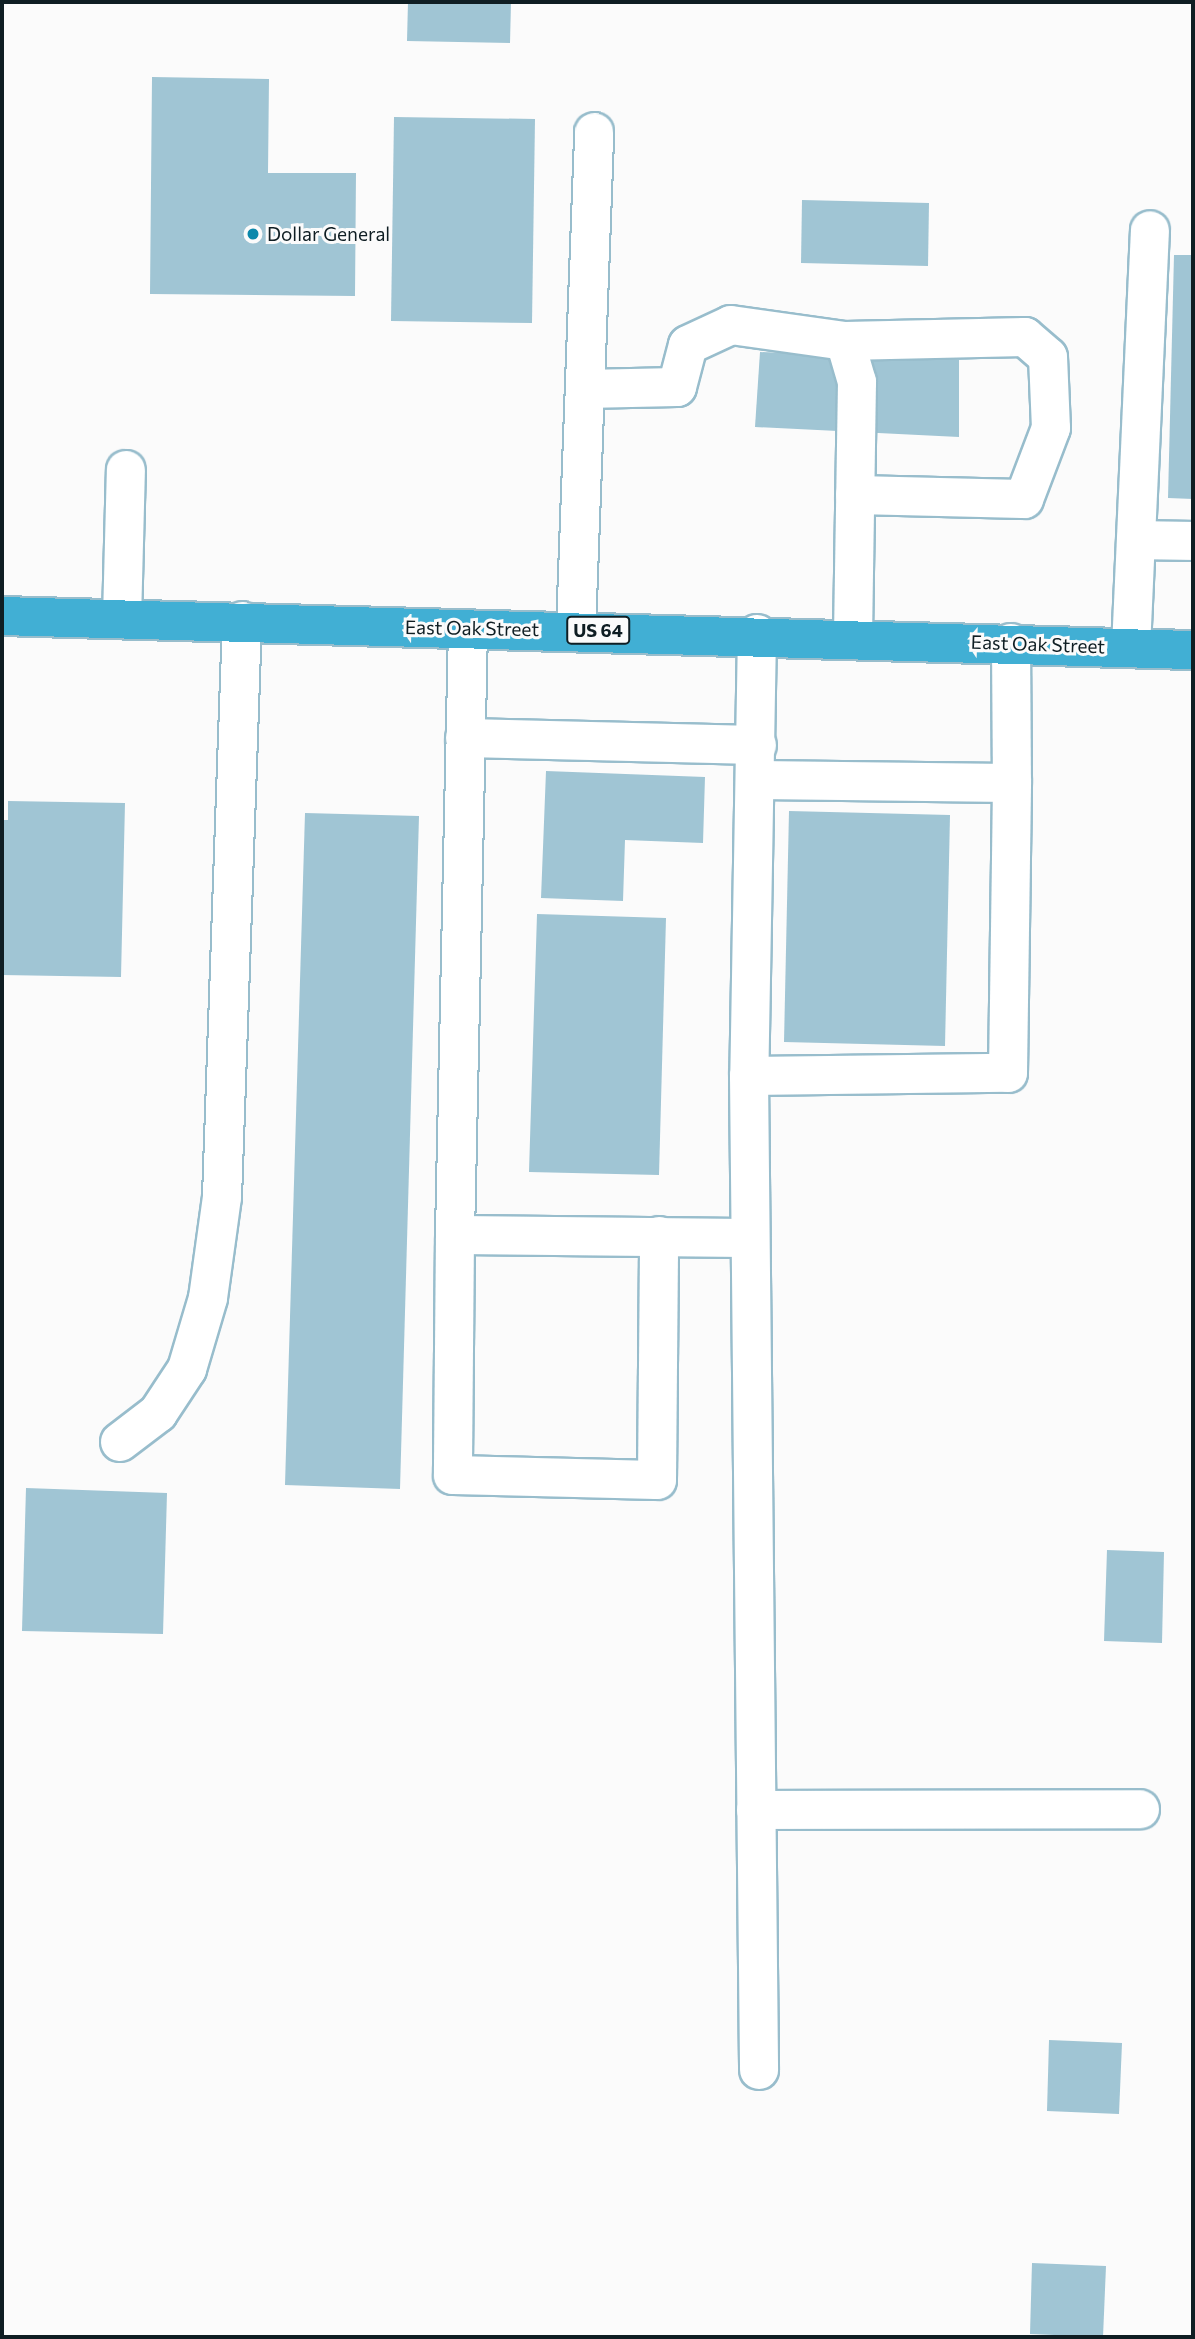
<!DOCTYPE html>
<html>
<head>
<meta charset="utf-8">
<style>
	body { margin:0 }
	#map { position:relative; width:1195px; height:2339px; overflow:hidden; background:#fbfbfb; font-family:Commissioner,sans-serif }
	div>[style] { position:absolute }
	.building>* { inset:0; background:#a0c5d4 }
	.roads { filter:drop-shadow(2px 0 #98bdcc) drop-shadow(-2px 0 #98bdcc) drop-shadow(0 2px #98bdcc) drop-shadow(0 -2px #98bdcc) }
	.minor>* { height:38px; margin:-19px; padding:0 19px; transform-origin:19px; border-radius:19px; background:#fff }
	.highway>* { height:38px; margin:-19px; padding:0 19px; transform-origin:19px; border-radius:19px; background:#41afd4 }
	.dots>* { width:19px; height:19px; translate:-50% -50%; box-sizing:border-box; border:4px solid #fbfbfb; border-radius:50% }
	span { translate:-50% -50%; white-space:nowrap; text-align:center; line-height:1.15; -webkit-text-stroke:6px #fbfbfb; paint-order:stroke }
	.shield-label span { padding:2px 5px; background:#fbfbfb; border:2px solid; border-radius:5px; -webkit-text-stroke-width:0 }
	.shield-label { font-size:18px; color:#0f1e23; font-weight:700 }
	.poi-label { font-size:19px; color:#0f1e23 }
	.left { translate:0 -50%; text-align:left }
	.street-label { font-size:19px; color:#0f1e23 }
	.frame { position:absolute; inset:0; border:4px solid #0f1e23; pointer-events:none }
</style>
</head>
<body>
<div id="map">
	<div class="building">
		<i style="clip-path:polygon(408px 2px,511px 2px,510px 43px,407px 41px)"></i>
		<i style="clip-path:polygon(152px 77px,269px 79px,268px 173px,356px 173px,355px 296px,150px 294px)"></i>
		<i style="clip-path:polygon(394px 117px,535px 119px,532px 323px,391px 321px)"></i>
		<i style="clip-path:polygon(802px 200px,929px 203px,928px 266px,801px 263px)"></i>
		<i style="clip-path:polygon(1174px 255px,1193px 255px,1193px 499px,1168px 498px)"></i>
		<i style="clip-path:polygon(760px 352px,959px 360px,959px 437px,755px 427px)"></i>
		<i style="clip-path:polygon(546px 771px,705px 777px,703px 843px,625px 840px,623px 901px,541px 898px)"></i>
		<i style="clip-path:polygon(8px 801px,125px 803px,121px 977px,2px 975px,2px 820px,8px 820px)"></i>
		<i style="clip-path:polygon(789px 811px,950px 815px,945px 1046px,784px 1042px)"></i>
		<i style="clip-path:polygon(305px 813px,419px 816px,400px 1489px,285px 1485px)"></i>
		<i style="clip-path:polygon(537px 914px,666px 918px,659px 1175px,529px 1172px)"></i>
		<i style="clip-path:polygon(26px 1488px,167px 1493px,163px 1634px,22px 1631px)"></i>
		<i style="clip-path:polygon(1107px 1550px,1164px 1552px,1162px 1643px,1104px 1641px)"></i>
		<i style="clip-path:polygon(1049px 2040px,1122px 2043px,1119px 2114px,1047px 2111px)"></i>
		<i style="clip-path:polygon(1032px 2263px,1106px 2266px,1103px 2337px,1030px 2334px)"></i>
	</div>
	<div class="roads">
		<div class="minor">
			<i style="left:845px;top:341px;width:180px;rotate:-1.3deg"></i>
			<i style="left:1025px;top:337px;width:30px;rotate:41deg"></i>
			<i style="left:1048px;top:357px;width:71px;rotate:87.6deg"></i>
			<i style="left:1051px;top:428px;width:76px;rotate:110.8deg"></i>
			<i style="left:1024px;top:499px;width:169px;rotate:-178.6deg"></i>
			<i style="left:585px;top:389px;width:92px;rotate:-1.2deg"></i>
			<i style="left:677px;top:387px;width:43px;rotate:-75.3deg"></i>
			<i style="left:688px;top:345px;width:47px;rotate:-24.9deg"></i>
			<i style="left:731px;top:325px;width:115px;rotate:8deg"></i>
			<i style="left:845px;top:341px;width:43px;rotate:73.7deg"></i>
			<i style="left:857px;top:382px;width:255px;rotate:90.9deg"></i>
			<i style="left:1136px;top:540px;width:57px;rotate:1deg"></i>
			<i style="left:122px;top:619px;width:149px;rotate:-88.5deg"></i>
			<i style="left:468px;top:629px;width:606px;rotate:91.23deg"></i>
			<i style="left:455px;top:1235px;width:294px;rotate:0.6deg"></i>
			<i style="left:576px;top:629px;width:497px;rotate:-87.9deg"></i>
			<i style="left:757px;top:634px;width:442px;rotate:91deg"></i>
			<i style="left:749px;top:1076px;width:994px;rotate:89.42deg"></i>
			<i style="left:1011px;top:643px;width:140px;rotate:89.6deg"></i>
			<i style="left:1131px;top:648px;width:418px;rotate:-87.4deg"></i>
			<i style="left:465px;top:738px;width:292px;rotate:1.4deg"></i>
			<i style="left:749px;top:1076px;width:259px;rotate:-0.7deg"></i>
			<i style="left:1008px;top:1073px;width:290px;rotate:-89.2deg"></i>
			<i style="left:1012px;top:783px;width:256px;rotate:-179.3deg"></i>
			<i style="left:455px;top:1235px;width:240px;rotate:90.5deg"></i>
			<i style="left:453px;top:1475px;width:204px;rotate:1.4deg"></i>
			<i style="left:657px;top:1480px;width:244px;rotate:-89.5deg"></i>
			<i style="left:120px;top:1442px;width:48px;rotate:-37.3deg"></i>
			<i style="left:158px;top:1413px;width:53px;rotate:-56.6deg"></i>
			<i style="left:187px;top:1369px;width:74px;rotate:-73.5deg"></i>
			<i style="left:208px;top:1298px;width:102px;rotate:-82.1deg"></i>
			<i style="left:222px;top:1197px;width:576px;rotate:-88.01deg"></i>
			<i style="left:756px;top:1810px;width:384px;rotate:-0.1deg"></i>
		</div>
		<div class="highway">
			<i style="left:2px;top:616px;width:1191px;rotate:1.64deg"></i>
		</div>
	</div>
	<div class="dots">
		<i style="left:253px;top:234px;background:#0b88ab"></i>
	</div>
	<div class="shield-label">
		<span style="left:598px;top:630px">US 64</span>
	</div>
	<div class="poi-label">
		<span class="left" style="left:267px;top:234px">Dollar General</span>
	</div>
	<div class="street-label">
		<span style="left:472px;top:628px;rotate:1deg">East Oak Street</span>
		<span style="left:1038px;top:644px;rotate:2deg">East Oak Street</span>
	</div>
	<div class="frame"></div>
</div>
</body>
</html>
